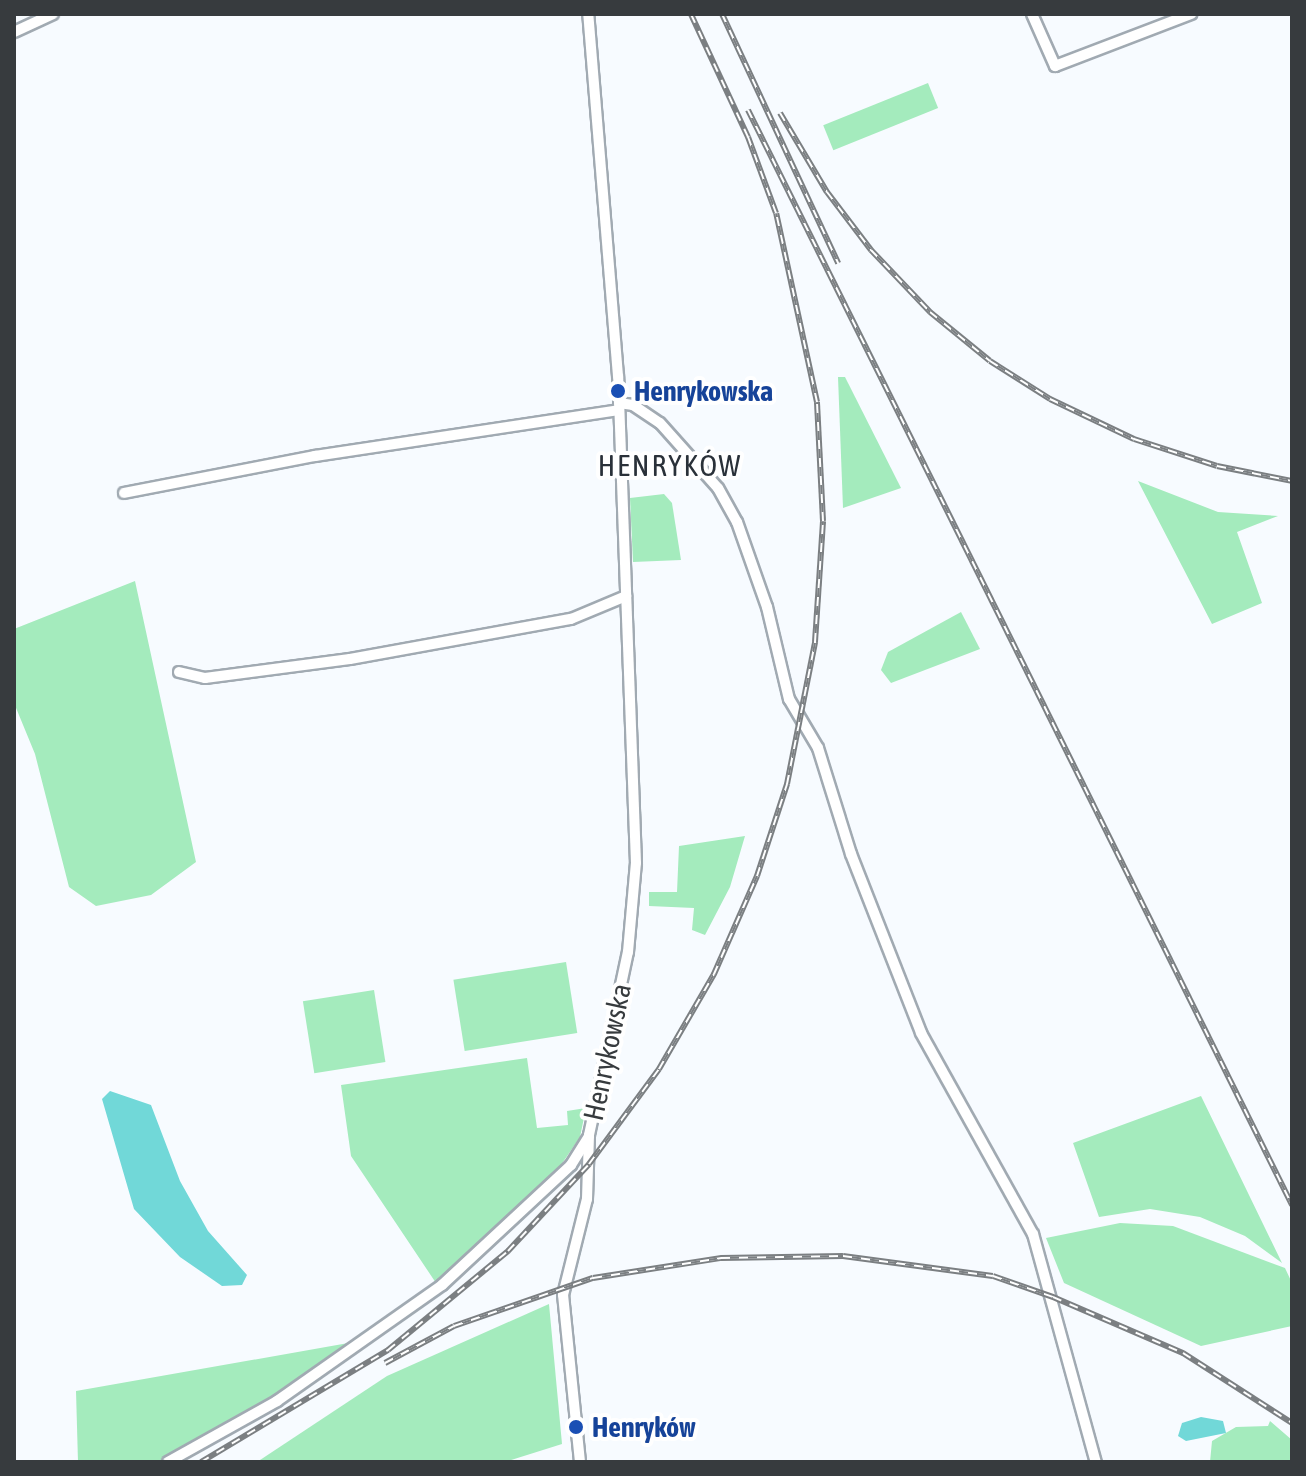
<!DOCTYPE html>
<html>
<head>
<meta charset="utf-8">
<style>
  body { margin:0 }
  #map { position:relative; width:1306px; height:1476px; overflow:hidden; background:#f7fbff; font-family:"Asap Condensed",sans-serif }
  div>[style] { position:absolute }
  .green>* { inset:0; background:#a4ebbd; transform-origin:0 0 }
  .water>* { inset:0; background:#71d8d8 }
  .roads { filter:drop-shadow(2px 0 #a1aab2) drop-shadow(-2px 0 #a1aab2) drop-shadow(0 2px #a1aab2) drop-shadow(0 -2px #a1aab2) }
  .street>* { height:10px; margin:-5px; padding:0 5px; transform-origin:5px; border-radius:5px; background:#fff }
  .rail>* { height:6px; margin-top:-3px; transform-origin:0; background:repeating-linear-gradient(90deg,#fff 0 9px,#7b7f82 0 18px); box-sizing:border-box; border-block:2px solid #7b7f82 }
  .dots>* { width:22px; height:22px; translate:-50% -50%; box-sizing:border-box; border:4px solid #fff; border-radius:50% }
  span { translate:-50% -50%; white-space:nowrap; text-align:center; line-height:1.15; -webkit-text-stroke:8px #fff; paint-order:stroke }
  .transit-label { font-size:28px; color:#164399; font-weight:700 }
  .left { translate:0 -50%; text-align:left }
  .street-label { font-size:28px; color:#373b3e }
  .neighbourhood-label { font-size:30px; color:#2a3139; letter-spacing:2px }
  .frame { position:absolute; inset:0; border:16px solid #373b3e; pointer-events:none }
</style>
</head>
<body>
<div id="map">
  <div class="green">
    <div style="left:928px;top:83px;width:27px;height:113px;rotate:68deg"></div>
    <div style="clip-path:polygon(838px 377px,845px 377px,901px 488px,843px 508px)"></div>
    <div style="clip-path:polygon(1138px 481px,1218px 512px,1278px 516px,1237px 532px,1262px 603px,1212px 624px)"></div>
    <div style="clip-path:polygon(664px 494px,672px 503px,681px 560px,633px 562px,630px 498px)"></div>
    <div style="clip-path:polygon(135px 581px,196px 862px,151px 895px,96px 906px,69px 887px,35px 754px,14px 703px,14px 629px)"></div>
    <div style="clip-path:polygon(961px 612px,980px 649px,891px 683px,881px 670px,888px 652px)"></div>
    <div style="clip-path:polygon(745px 836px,730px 887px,705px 935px,692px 930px,694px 908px,649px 906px,649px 892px,677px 892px,679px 846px)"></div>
    <div style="left:566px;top:962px;width:72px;height:114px;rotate:81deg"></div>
    <div style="left:374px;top:990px;width:73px;height:72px;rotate:81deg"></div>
    <div style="clip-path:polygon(527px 1058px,537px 1128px,568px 1125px,567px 1111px,586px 1108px,580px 1137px,561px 1165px,436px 1283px,351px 1156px,341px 1085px)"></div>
    <div style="clip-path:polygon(1201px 1096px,1282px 1263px,1245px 1236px,1200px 1217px,1150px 1209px,1099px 1217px,1073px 1143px)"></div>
    <div style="clip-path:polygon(1120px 1223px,1173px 1226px,1285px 1268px,1292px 1283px,1292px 1326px,1201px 1346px,1064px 1283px,1046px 1238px)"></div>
    <div style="clip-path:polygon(549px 1304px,562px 1444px,505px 1462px,257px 1462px,387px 1376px)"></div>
    <div style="clip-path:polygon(354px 1342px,228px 1427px,171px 1457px,158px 1462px,78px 1462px,76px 1391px)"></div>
    <div style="clip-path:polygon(1270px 1421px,1292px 1440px,1292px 1462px,1210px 1462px,1212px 1441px,1236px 1427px,1268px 1426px)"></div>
  </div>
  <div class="water">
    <div style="clip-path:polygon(110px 1091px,151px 1105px,180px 1181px,208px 1231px,247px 1275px,242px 1285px,222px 1286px,180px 1257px,134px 1209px,102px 1099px)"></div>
    <div style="clip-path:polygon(1201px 1417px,1223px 1421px,1226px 1433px,1186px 1441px,1178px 1436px,1182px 1423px)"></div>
  </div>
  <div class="roads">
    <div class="street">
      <div style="left:1032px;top:14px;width:57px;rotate:66.1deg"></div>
      <div style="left:1055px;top:66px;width:146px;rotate:-20.9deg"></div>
      <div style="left:14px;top:32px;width:43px;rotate:-24.8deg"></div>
      <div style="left:619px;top:403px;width:14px;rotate:8deg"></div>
      <div style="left:633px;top:405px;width:32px;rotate:34deg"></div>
      <div style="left:660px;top:423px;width:87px;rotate:48.3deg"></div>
      <div style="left:718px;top:488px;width:39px;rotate:61deg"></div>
      <div style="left:737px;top:522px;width:90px;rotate:70.6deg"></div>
      <div style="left:767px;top:607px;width:95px;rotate:76.6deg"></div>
      <div style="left:789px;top:699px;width:57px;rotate:59.4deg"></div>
      <div style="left:818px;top:748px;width:111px;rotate:72.7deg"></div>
      <div style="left:851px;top:854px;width:192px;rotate:68.6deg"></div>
      <div style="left:921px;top:1033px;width:230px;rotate:60.9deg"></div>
      <div style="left:1033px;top:1234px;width:237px;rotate:74.6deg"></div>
      <div style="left:124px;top:493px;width:195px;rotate:-11deg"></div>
      <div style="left:315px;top:456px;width:307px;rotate:-8.6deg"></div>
      <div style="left:179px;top:672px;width:27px;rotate:13deg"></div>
      <div style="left:205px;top:678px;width:146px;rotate:-7.5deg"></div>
      <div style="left:350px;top:659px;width:225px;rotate:-10.3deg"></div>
      <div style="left:571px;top:619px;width:60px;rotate:-22.7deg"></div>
      <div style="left:168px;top:1462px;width:125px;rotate:-29.2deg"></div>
      <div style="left:277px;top:1401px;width:202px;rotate:-35.1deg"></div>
      <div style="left:442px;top:1285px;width:176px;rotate:-42.9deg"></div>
      <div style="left:571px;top:1165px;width:34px;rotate:-58deg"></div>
      <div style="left:580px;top:1462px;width:168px;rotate:-95.8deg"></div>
      <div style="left:563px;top:1295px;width:99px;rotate:-76deg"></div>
      <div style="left:587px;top:1199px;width:64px;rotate:-88.2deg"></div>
      <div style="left:589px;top:1135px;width:187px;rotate:-78deg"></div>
      <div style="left:628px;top:952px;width:89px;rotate:-84.9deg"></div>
      <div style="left:636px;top:863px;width:487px;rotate:-92.1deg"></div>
      <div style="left:618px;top:376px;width:363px;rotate:-94.7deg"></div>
    </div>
  </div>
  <div class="rail">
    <div style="left:722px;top:14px;width:275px;rotate:65deg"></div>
    <div style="left:748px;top:110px;width:1223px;rotate:63.58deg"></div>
    <div style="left:780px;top:113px;width:92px;rotate:59.3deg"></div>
    <div style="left:827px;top:192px;width:73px;rotate:52.8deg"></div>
    <div style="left:871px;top:250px;width:86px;rotate:46.4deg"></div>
    <div style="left:930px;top:312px;width:77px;rotate:39.2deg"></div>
    <div style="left:990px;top:361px;width:71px;rotate:32.3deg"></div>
    <div style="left:1050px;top:399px;width:93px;rotate:25.5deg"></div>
    <div style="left:1134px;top:439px;width:87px;rotate:18deg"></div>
    <div style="left:1217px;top:466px;width:76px;rotate:11.3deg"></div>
    <div style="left:385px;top:1363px;width:78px;rotate:-28.2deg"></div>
    <div style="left:454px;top:1326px;width:147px;rotate:-19.1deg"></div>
    <div style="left:593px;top:1278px;width:130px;rotate:-8.9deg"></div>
    <div style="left:721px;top:1258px;width:122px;rotate:-0.9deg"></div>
    <div style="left:843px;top:1256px;width:151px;rotate:7.6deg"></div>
    <div style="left:993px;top:1276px;width:64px;rotate:19.3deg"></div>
    <div style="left:1053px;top:1297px;width:142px;rotate:23.3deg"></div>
    <div style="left:1183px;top:1353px;width:130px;rotate:32.7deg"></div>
    <div style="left:201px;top:1462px;width:218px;rotate:-30.9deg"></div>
    <div style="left:388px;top:1350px;width:156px;rotate:-39.5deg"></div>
    <div style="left:508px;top:1251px;width:119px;rotate:-47deg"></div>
    <div style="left:589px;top:1164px;width:118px;rotate:-53.6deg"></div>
    <div style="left:659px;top:1069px;width:110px;rotate:-59.9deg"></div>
    <div style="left:714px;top:974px;width:107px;rotate:-66.3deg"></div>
    <div style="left:757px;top:876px;width:97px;rotate:-71.9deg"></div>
    <div style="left:787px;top:784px;width:145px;rotate:-78.8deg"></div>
    <div style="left:815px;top:642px;width:121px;rotate:-86.2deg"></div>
    <div style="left:823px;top:521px;width:119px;rotate:-92.9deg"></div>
    <div style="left:817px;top:402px;width:193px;rotate:-102.2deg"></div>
    <div style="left:776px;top:213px;width:81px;rotate:-110.2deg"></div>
    <div style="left:748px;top:137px;width:136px;rotate:-114.9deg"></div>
  </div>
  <div class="dots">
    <div style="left:618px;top:391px;background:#1a4fb4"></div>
    <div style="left:576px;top:1427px;background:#1a4fb4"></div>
  </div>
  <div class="transit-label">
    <span class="left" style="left:634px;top:391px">Henrykowska</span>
    <span class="left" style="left:592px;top:1427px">Henryków</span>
  </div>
  <div class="street-label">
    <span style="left:607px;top:1052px;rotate:-78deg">Henrykowska</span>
  </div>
  <div class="neighbourhood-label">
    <span style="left:670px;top:465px">HENRYKÓW</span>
  </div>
  <div class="frame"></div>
</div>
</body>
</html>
